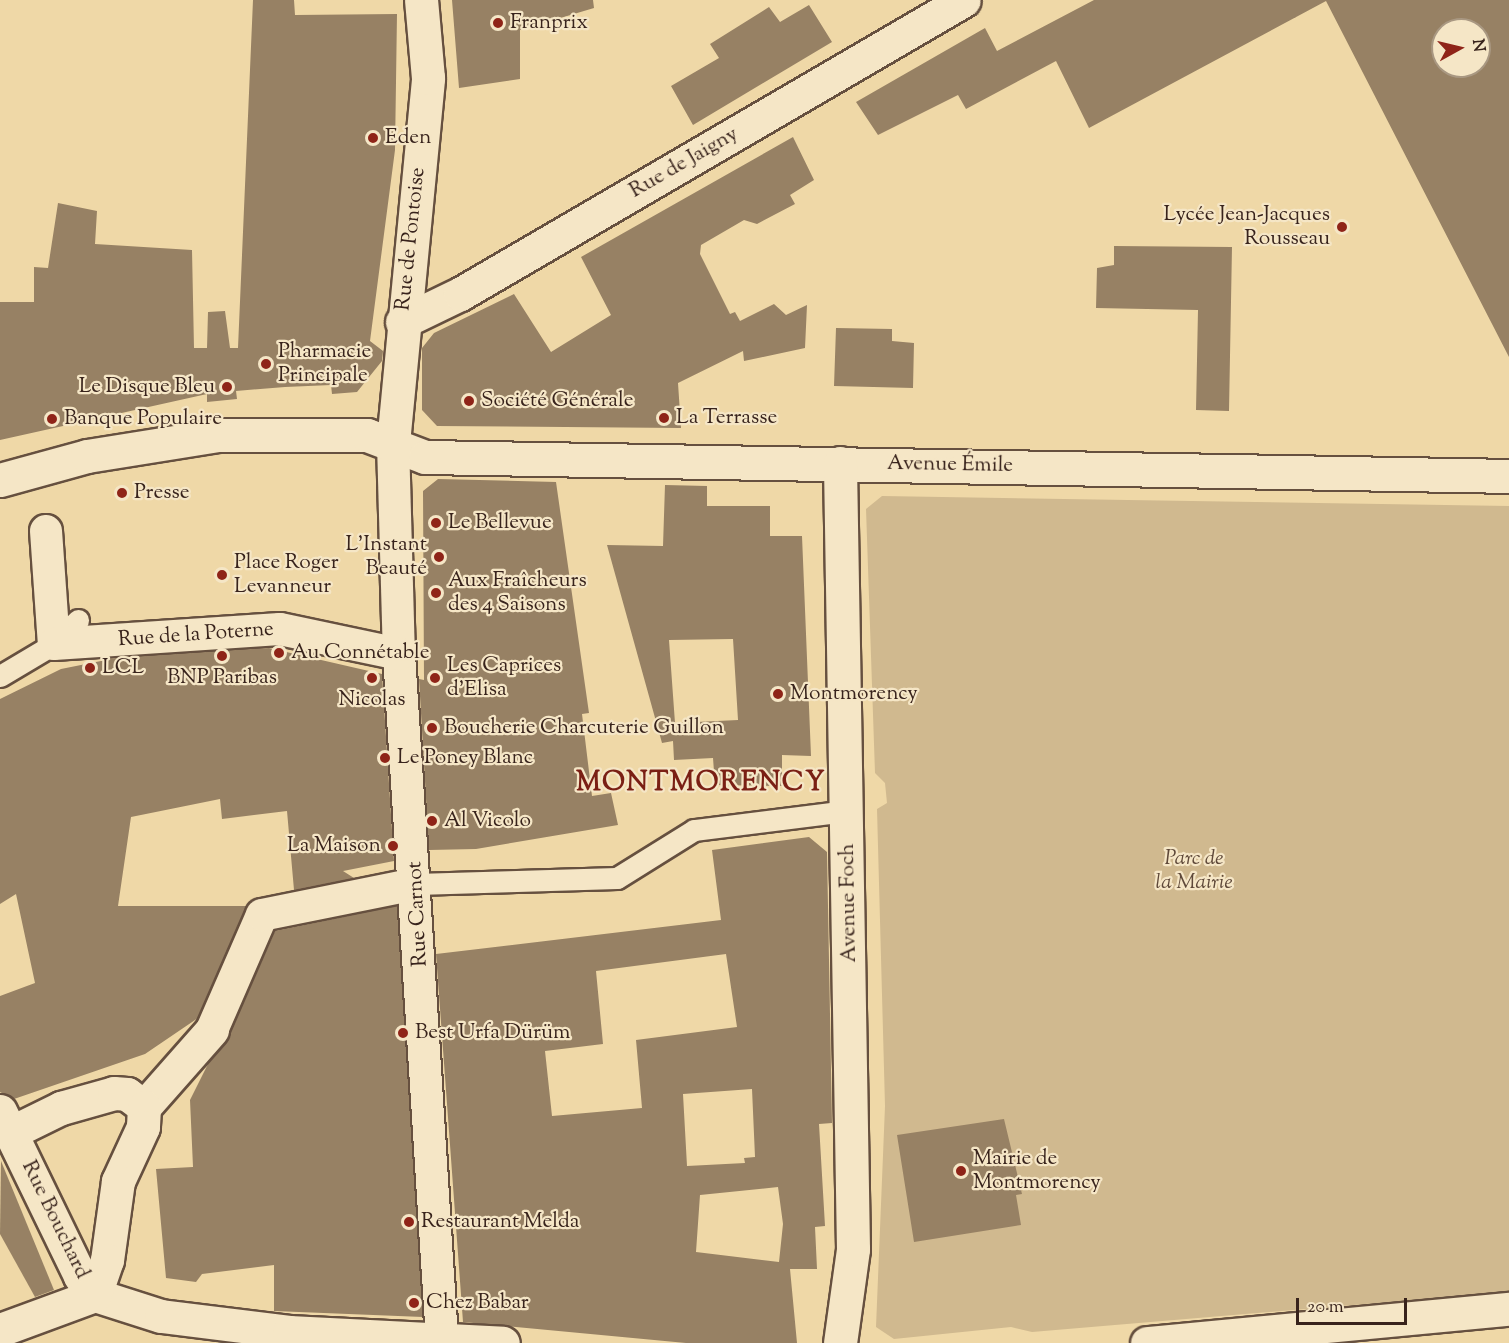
<!DOCTYPE html>
<html>
<head>
<meta charset="utf-8">
<style>
  body { margin:0 }
  #map { position:relative; width:1509px; height:1343px; overflow:hidden; background:#efd8a7; font-family:"Sorts Mill Goudy",serif }
  div>[style] { position:absolute }
  .green>* { inset:0; background:#d0b98f }
  .building>* { inset:0; background:#978164 }
  .roads { filter:drop-shadow(2px 0 #66503f) drop-shadow(-2px 0 #66503f) drop-shadow(0 2px #66503f) drop-shadow(0 -2px #66503f) }
  .service>* { height:21px; margin:-10.5px; padding:0 10.5px; transform-origin:10.5px; border-radius:10.5px; background:#f5e6c6 }
  .pedestrian>* { height:32px; margin:-16px; padding:0 16px; transform-origin:16px; border-radius:16px; background:#f5e6c6 }
  .minor>* { height:33px; margin:-16.5px; padding:0 16.5px; transform-origin:16.5px; border-radius:16.5px; background:#f5e6c6 }
  .dots>* { width:16px; height:16px; translate:-50% -50%; box-sizing:border-box; border:3px solid #f5e6c6; border-radius:50% }
  span { translate:-50% -50%; white-space:nowrap; text-align:center; line-height:1.15; -webkit-text-stroke:4.5px #f5e6c6; paint-order:stroke }
  .poi-label { font-size:21px; color:#38231c }
  .left { translate:0 -50%; text-align:left }
  .right { translate:-100% -50%; text-align:right }
  .street-label { font-size:21px; color:#38231c }
  .park-label { font-size:21px; color:#5e4839; font-style:italic }
  .district-label { font-size:27px; color:#7a1f14; font-weight:700; letter-spacing:1.5px }
  .north { position:absolute; left:1431px; top:18px; width:60px; height:60px; box-sizing:border-box; background:#f5e6c6; border:2px solid #a99882; border-radius:50%; rotate:82deg; font-size:16px; font-weight:700; line-height:24px; text-align:center; color:#38231c }
  .north::after { content:''; display:block; margin:auto; width:21px; height:27px; background:#8f2418; clip-path:polygon(50% 0,100% 100%,50% 72%,0 100%) }
  .scale { position:absolute; left:1296px; top:1298px; width:111px; height:27px; box-sizing:border-box; border:3px solid #38231c; border-top:0; padding-left:8px; font-size:18px; line-height:21px; white-space:nowrap; color:#38231c; -webkit-text-stroke:4px #f5e6c6; paint-order:stroke }
</style>
</head>
<body>
<div id="map">
  <div class="green">
    <div style="clip-path:polygon(882px 496px,1509px 506px,1509px 1292px,1032px 1332px,1011px 1327px,894px 1339px,876px 1327px,885px 1106px,877px 809px,887px 803px,885px 783px,875px 773px,866px 509px)"></div>
  </div>
  <div class="building">
    <div style="clip-path:polygon(253px 0,294px 0,295px 15px,397px 14px,395px 150px,370px 341px,383px 351px,382px 361px,357px 392px,332px 394px,331px 385px,285px 387px,236px 391px,237px 399px,207px 402px,207px 394px,0 440px,0 302px,34px 302px,34px 267px,48px 268px,58px 203px,97px 211px,95px 244px,192px 250px,194px 348px,207px 348px,208px 312px,225px 311px,230px 348px,238px 348px)"></div>
    <div style="clip-path:polygon(452px 0,593px 0,594px 8px,520px 30px,520px 79px,459px 88px)"></div>
    <div style="clip-path:polygon(evenodd,1094px 0,1509px 0,1509px 357px,1326px 1px,1089px 128px,1056px 61px,966px 109px,958px 95px,878px 135px,856px 102px,985px 28px,997px 51px,1094px 0,1443px 30px,1479px 30px,1479px 66px,1443px 66px,1443px 30px)"></div>
    <div style="clip-path:polygon(809px 5px,832px 42px,693px 125px,671px 86px,719px 58px,710px 44px,769px 7px,780px 22px)"></div>
    <div style="clip-path:polygon(793px 137px,814px 180px,790px 195px,795px 204px,757px 224px,744px 220px,701px 245px,700px 254px,730px 314px,735px 312px,740px 321px,774px 304px,786px 315px,807px 305px,805px 348px,744px 361px,743px 351px,678px 383px,681px 428px,437px 426px,422px 410px,422px 348px,434px 333px,514px 294px,551px 352px,611px 315px,581px 257px)"></div>
    <div style="clip-path:polygon(1114px 246px,1232px 247px,1229px 411px,1196px 410px,1198px 310px,1096px 308px,1097px 268px,1114px 265px)"></div>
    <div style="clip-path:polygon(836px 328px,892px 329px,892px 341px,914px 343px,913px 388px,834px 386px)"></div>
    <div style="clip-path:polygon(438px 479px,556px 482px,589px 713px,582px 714px,592px 796px,611px 793px,618px 825px,476px 849px,429px 850px,419px 679px,424px 680px,423px 491px)"></div>
    <div style="clip-path:polygon(evenodd,665px 485px,707px 486px,707px 506px,770px 506px,770px 536px,802px 536px,811px 756px,782px 755px,782px 786px,715px 785px,713px 758px,674px 760px,673px 741px,662px 743px,607px 545px,663px 546px,665px 485px,733px 639px,738px 720px,675px 723px,669px 640px,733px 639px)"></div>
    <div style="clip-path:polygon(269px 648px,382px 674px,394px 861px,343px 871px,354px 878px,294px 890px,287px 811px,222px 819px,220px 799px,131px 817px,118px 906px,247px 906px,198px 1018px,145px 1054px,14px 1099px,0 1092px,0 996px,35px 983px,16px 894px,0 904px,0 699px,61px 669px,116px 658px)"></div>
    <div style="clip-path:polygon(evenodd,809px 837px,827px 852px,832px 1123px,819px 1124px,825px 1226px,815px 1227px,817px 1269px,790px 1269px,797px 1343px,686px 1343px,463px 1322px,436px 954px,721px 920px,712px 850px,809px 837px,726px 954px,737px 1027px,636px 1040px,642px 1108px,552px 1116px,545px 1051px,603px 1044px,596px 971px,726px 954px,809px 837px,752px 1089px,755px 1157px,744px 1158px,745px 1163px,687px 1166px,683px 1094px,752px 1089px,809px 837px,778px 1187px,783px 1224px,779px 1262px,696px 1252px,700px 1195px,778px 1187px)"></div>
    <div style="clip-path:polygon(397px 906px,423px 1317px,274px 1311px,274px 1265px,202px 1274px,196px 1282px,166px 1278px,156px 1169px,193px 1167px,190px 1100px,209px 1062px,226px 1042px,275px 931px)"></div>
    <div style="clip-path:polygon(1004px 1119px,1022px 1194px,1016px 1195px,1021px 1225px,914px 1242px,897px 1135px)"></div>
    <div style="clip-path:polygon(1px 1161px,54px 1290px,35px 1297px,0 1234px)"></div>
  </div>
  <div class="roads">
    <div class="service">
      <div style="left:0;top:676px;width:63px;rotate:-30.7deg"></div>
      <div style="left:54px;top:644px;width:34px;rotate:-45deg"></div>
      <div style="left:416px;top:884px;width:201px;rotate:-1.7deg"></div>
      <div style="left:617px;top:878px;width:91px;rotate:-31.9deg"></div>
      <div style="left:694px;top:830px;width:154px;rotate:-7.1deg"></div>
    </div>
    <div class="pedestrian">
      <div style="left:393px;top:443px;width:211px;rotate:88.4deg"></div>
      <div style="left:399px;top:654px;width:687px;rotate:86.41deg"></div>
      <div style="left:46px;top:531px;width:113px;rotate:86deg"></div>
      <div style="left:54px;top:644px;width:226px;rotate:-3.8deg"></div>
      <div style="left:280px;top:629px;width:122px;rotate:11.9deg"></div>
      <div style="left:212px;top:1030px;width:125px;rotate:-66.5deg"></div>
      <div style="left:262px;top:915px;width:157px;rotate:-11.4deg"></div>
    </div>
    <div class="minor">
      <div style="left:402px;top:322px;width:64px;rotate:-25.8deg"></div>
      <div style="left:460px;top:294px;width:583px;rotate:-30.26deg"></div>
      <div style="left:393px;top:443px;width:367px;rotate:-84.5deg"></div>
      <div style="left:428px;top:78px;width:78px;rotate:-95.1deg"></div>
      <div style="left:0;top:480px;width:90px;rotate:-15.4deg"></div>
      <div style="left:87px;top:456px;width:133px;rotate:-9.1deg"></div>
      <div style="left:218px;top:435px;width:149px"></div>
      <div style="left:367px;top:435px;width:62px;rotate:20.8deg"></div>
      <div style="left:425px;top:457px;width:1084px;rotate:1deg"></div>
      <div style="left:144px;top:1107px;width:103px;rotate:-48.6deg"></div>
      <div style="left:0;top:1111px;width:183px;rotate:64.1deg"></div>
      <div style="left:80px;top:1276px;width:24px;rotate:52deg"></div>
      <div style="left:95px;top:1295px;width:69px;rotate:17.7deg"></div>
      <div style="left:161px;top:1316px;width:129px;rotate:7.1deg"></div>
      <div style="left:289px;top:1332px;width:214px;rotate:2.9deg"></div>
      <div style="left:12px;top:1132px;width:55px;rotate:-26.1deg"></div>
      <div style="left:61px;top:1108px;width:55px;rotate:-15.8deg"></div>
      <div style="left:114px;top:1093px;width:13px;rotate:4deg"></div>
      <div style="left:127px;top:1094px;width:21px;rotate:37deg"></div>
      <div style="left:144px;top:1107px;width:20px;rotate:93deg"></div>
      <div style="left:143px;top:1127px;width:60px;rotate:114.8deg"></div>
      <div style="left:118px;top:1181px;width:80px;rotate:97.9deg"></div>
      <div style="left:107px;top:1260px;width:37px;rotate:109deg"></div>
      <div style="left:0;top:1330px;width:101px;rotate:-20.2deg"></div>
      <div style="left:840px;top:1343px;width:95px;rotate:-82.1deg"></div>
      <div style="left:853px;top:1249px;width:786px;rotate:-90.95deg"></div>
      <div style="left:1147px;top:1343px;width:364px;rotate:-5.4deg"></div>
    </div>
  </div>
  <div class="dots">
    <div style="left:498px;top:23px;background:#8f2418"></div>
    <div style="left:373px;top:138px;background:#8f2418"></div>
    <div style="left:1342px;top:227px;background:#8f2418"></div>
    <div style="left:266px;top:364px;background:#8f2418"></div>
    <div style="left:227px;top:387px;background:#8f2418"></div>
    <div style="left:469px;top:401px;background:#8f2418"></div>
    <div style="left:664px;top:418px;background:#8f2418"></div>
    <div style="left:52px;top:419px;background:#8f2418"></div>
    <div style="left:122px;top:493px;background:#8f2418"></div>
    <div style="left:436px;top:523px;background:#8f2418"></div>
    <div style="left:439px;top:557px;background:#8f2418"></div>
    <div style="left:222px;top:575px;background:#8f2418"></div>
    <div style="left:436px;top:593px;background:#8f2418"></div>
    <div style="left:279px;top:653px;background:#8f2418"></div>
    <div style="left:222px;top:656px;background:#8f2418"></div>
    <div style="left:90px;top:668px;background:#8f2418"></div>
    <div style="left:372px;top:678px;background:#8f2418"></div>
    <div style="left:435px;top:678px;background:#8f2418"></div>
    <div style="left:778px;top:694px;background:#8f2418"></div>
    <div style="left:432px;top:728px;background:#8f2418"></div>
    <div style="left:385px;top:758px;background:#8f2418"></div>
    <div style="left:432px;top:821px;background:#8f2418"></div>
    <div style="left:393px;top:846px;background:#8f2418"></div>
    <div style="left:403px;top:1033px;background:#8f2418"></div>
    <div style="left:961px;top:1171px;background:#8f2418"></div>
    <div style="left:409px;top:1222px;background:#8f2418"></div>
    <div style="left:414px;top:1303px;background:#8f2418"></div>
  </div>
  <div class="poi-label">
    <span class="left" style="left:510px;top:23px">Franprix</span>
    <span class="left" style="left:385px;top:138px">Eden</span>
    <span class="right" style="left:1330px;top:227px">Lycée Jean-Jacques<br>Rousseau</span>
    <span class="left" style="left:278px;top:364px">Pharmacie<br>Principale</span>
    <span class="right" style="left:215px;top:387px">Le Disque Bleu</span>
    <span class="left" style="left:481px;top:401px">Société Générale</span>
    <span class="left" style="left:676px;top:418px">La Terrasse</span>
    <span class="left" style="left:64px;top:419px">Banque Populaire</span>
    <span class="left" style="left:134px;top:493px">Presse</span>
    <span class="left" style="left:448px;top:523px">Le Bellevue</span>
    <span class="right" style="left:427px;top:557px">L'Instant<br>Beauté</span>
    <span class="left" style="left:234px;top:575px">Place Roger<br>Levanneur</span>
    <span class="left" style="left:448px;top:593px">Aux Fraîcheurs<br>des 4 Saisons</span>
    <span class="left" style="left:291px;top:653px">Au Connétable</span>
    <span class="left" style="left:447px;top:678px">Les Caprices<br>d'Elisa</span>
    <span class="left" style="left:102px;top:668px">LCL</span>
    <span style="left:222px;top:678px">BNP Paribas</span>
    <span class="left" style="left:790px;top:694px">Montmorency</span>
    <span style="left:372px;top:700px">Nicolas</span>
    <span class="left" style="left:444px;top:728px">Boucherie Charcuterie Guillon</span>
    <span class="left" style="left:397px;top:758px">Le Poney Blanc</span>
    <span class="left" style="left:444px;top:821px">Al Vicolo</span>
    <span class="right" style="left:381px;top:846px">La Maison</span>
    <span class="left" style="left:415px;top:1033px">Best Urfa Dürüm</span>
    <span class="left" style="left:973px;top:1171px">Mairie de<br>Montmorency</span>
    <span class="left" style="left:421px;top:1222px">Restaurant Melda</span>
    <span class="left" style="left:426px;top:1303px">Chez Babar</span>
  </div>
  <div class="street-label">
    <span style="left:684px;top:163px;rotate:-30deg">Rue de Jaigny</span>
    <span style="left:411px;top:239px;rotate:-84deg">Rue de Pontoise</span>
    <span style="left:950px;top:465px;rotate:1deg">Avenue Émile</span>
    <span style="left:196px;top:635px;rotate:-4deg">Rue de la Poterne</span>
    <span style="left:849px;top:903px;rotate:-91deg">Avenue Foch</span>
    <span style="left:418px;top:914px;rotate:-93deg">Rue Carnot</span>
    <span style="left:55px;top:1220px;rotate:64deg">Rue Bouchard</span>
  </div>
  <div class="park-label">
    <span style="left:1194px;top:871px">Parc de<br>la Mairie</span>
  </div>
  <div class="district-label">
    <span style="left:701px;top:784px">MONTMORENCY</span>
  </div>
  <div class="north">N</div>
  <div class="scale">20 m</div>
</div>
</body>
</html>
